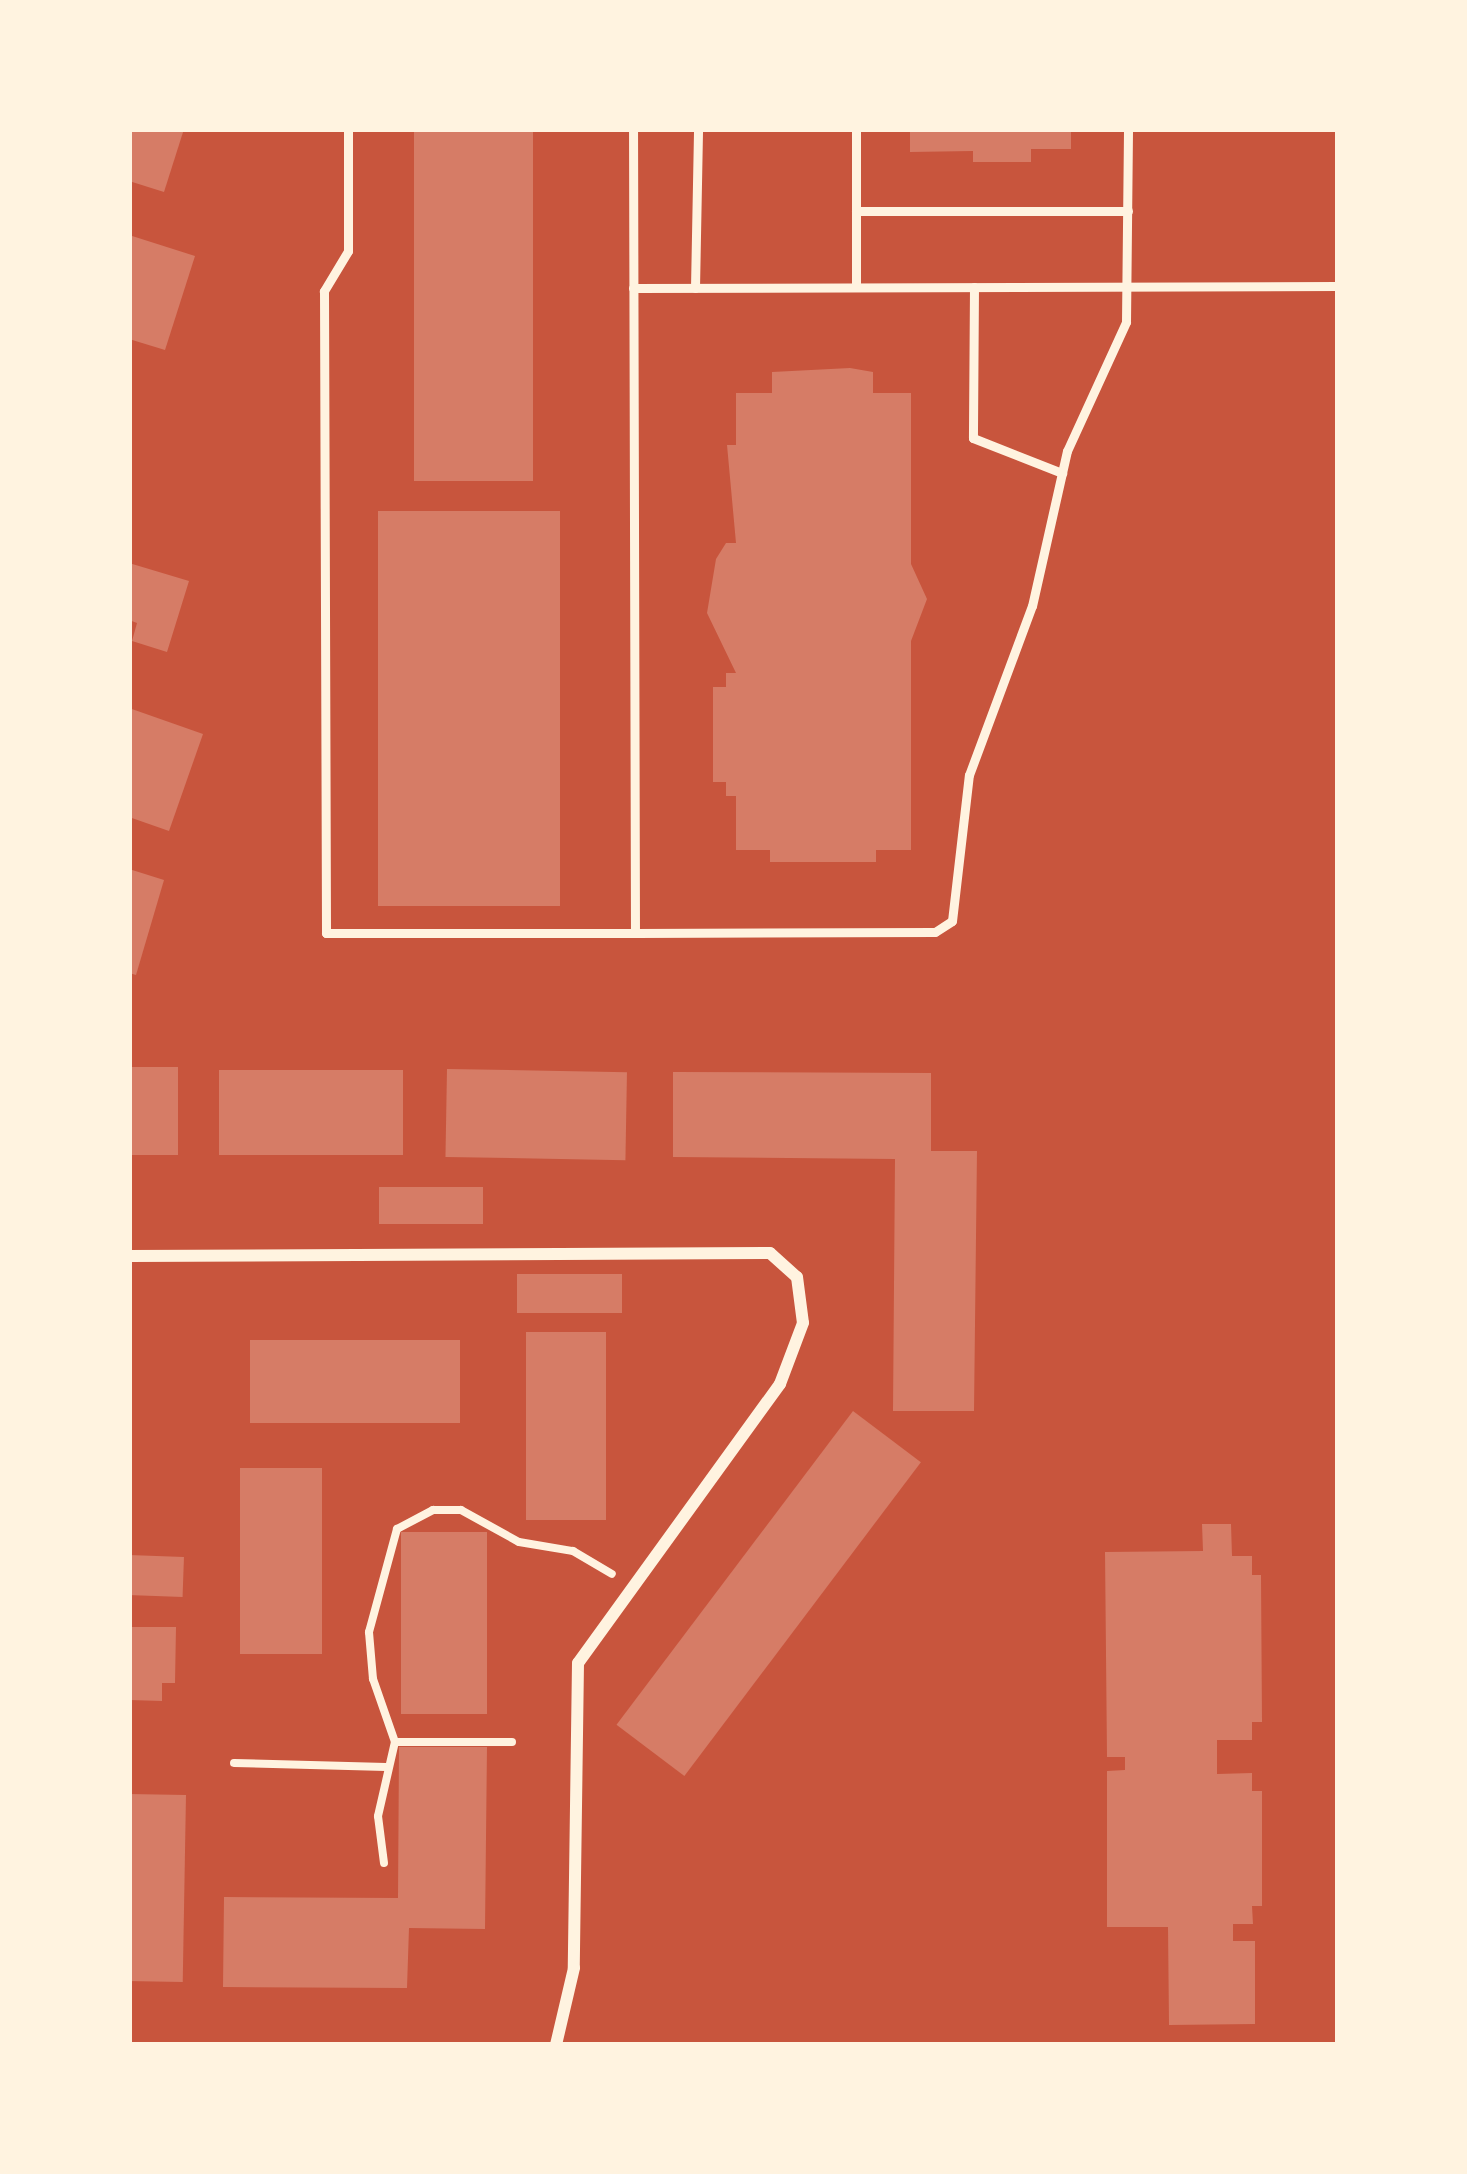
<!DOCTYPE html>
<html>
<head>
<meta charset="utf-8">
<style>
  body { margin:0 }
  #map { position:relative; width:1467px; height:2174px; overflow:hidden; background:#c8553d; font-family:"Crimson Pro",serif }
  div>[style] { position:absolute }
  .building>* { inset:0; background:#d67c66; transform-origin:0 0 }
  .path>* { height:8px; margin:-4px; padding:0 4px; transform-origin:4px; border-radius:4px; background:#fff3e0 }
  .service>* { height:9px; margin:-4.5px; padding:0 4.5px; transform-origin:4.5px; border-radius:4.5px; background:#fff3e0 }
  .minor>* { height:12px; margin:-6px; padding:0 6px; transform-origin:6px; border-radius:6px; background:#fff3e0 }
  span { translate:-50% -50%; white-space:nowrap; text-align:center; line-height:1.15; -webkit-text-stroke:10px #fff3e0; paint-order:stroke }
  .frame { position:absolute; inset:0; border:132px solid #fff3e0; pointer-events:none }
</style>
</head>
<body>
<div id="map">
  <div class="building">
    <div style="clip-path:polygon(129px 129px,184px 129px,164px 192px,129px 181px)"></div>
    <div style="left:414px;top:129px;width:119px;height:352px"></div>
    <div style="clip-path:polygon(910px 129px,1071px 129px,1071px 149px,1031px 149px,1031px 162px,973px 162px,973px 151px,910px 152px)"></div>
    <div style="clip-path:polygon(129px 235px,195px 256px,165px 350px,129px 339px)"></div>
    <div style="clip-path:polygon(850px 368px,873px 372px,873px 393px,911px 393px,911px 564px,927px 599px,911px 641px,911px 850px,876px 850px,876px 862px,770px 862px,770px 850px,736px 850px,736px 796px,726px 796px,726px 782px,713px 782px,713px 687px,726px 687px,726px 673px,736px 673px,707px 613px,716px 559px,726px 543px,736px 543px,727px 445px,736px 445px,736px 393px,772px 393px,772px 372px)"></div>
    <div style="left:378px;top:511px;width:182px;height:395px"></div>
    <div style="clip-path:polygon(129px 563px,189px 581px,167px 652px,132px 641px,137px 623px,129px 620px)"></div>
    <div style="clip-path:polygon(129px 708px,203px 734px,169px 831px,129px 817px)"></div>
    <div style="clip-path:polygon(129px 869px,164px 880px,136px 975px,129px 973px)"></div>
    <div style="left:178px;top:1067px;width:88px;height:49px;rotate:90deg"></div>
    <div style="left:447px;top:1069px;width:180px;height:88px;rotate:1deg"></div>
    <div style="left:219px;top:1070px;width:184px;height:85px"></div>
    <div style="clip-path:polygon(673px 1072px,931px 1073px,931px 1151px,977px 1151px,974px 1411px,893px 1411px,895px 1159px,673px 1157px)"></div>
    <div style="left:379px;top:1187px;width:104px;height:37px"></div>
    <div style="left:517px;top:1274px;width:105px;height:39px"></div>
    <div style="left:526px;top:1332px;width:80px;height:188px"></div>
    <div style="left:250px;top:1340px;width:210px;height:83px"></div>
    <div style="left:853px;top:1411px;width:85px;height:393px;rotate:37deg"></div>
    <div style="left:240px;top:1468px;width:82px;height:186px"></div>
    <div style="clip-path:polygon(1202px 1524px,1231px 1524px,1232px 1556px,1252px 1556px,1252px 1575px,1261px 1575px,1262px 1722px,1252px 1722px,1252px 1740px,1217px 1740px,1217px 1774px,1252px 1773px,1252px 1791px,1262px 1791px,1262px 1906px,1252px 1906px,1253px 1924px,1233px 1924px,1233px 1941px,1255px 1941px,1255px 2024px,1169px 2025px,1168px 1927px,1107px 1927px,1107px 1771px,1125px 1770px,1125px 1757px,1107px 1757px,1105px 1552px,1203px 1551px)"></div>
    <div style="left:401px;top:1532px;width:86px;height:182px"></div>
    <div style="left:129px;top:1555px;width:55px;height:40px;rotate:2deg"></div>
    <div style="clip-path:polygon(129px 1627px,176px 1627px,175px 1683px,162px 1683px,162px 1701px,129px 1700px)"></div>
    <div style="clip-path:polygon(399px 1747px,487px 1747px,485px 1929px,409px 1928px,407px 1988px,223px 1987px,224px 1897px,398px 1898px)"></div>
    <div style="left:129px;top:1794px;width:57px;height:187px;rotate:1deg"></div>
  </div>
  <div class="path">
    <div style="left:395px;top:1742px;width:117px"></div>
    <div style="left:234px;top:1763px;width:152px;rotate:1.5deg"></div>
    <div style="left:384px;top:1863px;width:47px;rotate:-97.3deg"></div>
    <div style="left:378px;top:1816px;width:76px;rotate:-77.1deg"></div>
    <div style="left:395px;top:1742px;width:67px;rotate:-109.2deg"></div>
    <div style="left:373px;top:1679px;width:47px;rotate:-94.9deg"></div>
    <div style="left:369px;top:1632px;width:107px;rotate:-74.8deg"></div>
    <div style="left:397px;top:1529px;width:41px;rotate:-27.8deg"></div>
    <div style="left:433px;top:1510px;width:28px"></div>
    <div style="left:461px;top:1510px;width:66px;rotate:28.9deg"></div>
    <div style="left:519px;top:1542px;width:55px;rotate:9.5deg"></div>
    <div style="left:573px;top:1551px;width:45px;rotate:30.5deg"></div>
  </div>
  <div class="service">
    <div style="left:348px;top:129px;width:122px;rotate:90deg"></div>
    <div style="left:348px;top:251px;width:47px;rotate:121deg"></div>
    <div style="left:324px;top:291px;width:642px;rotate:89.82deg"></div>
    <div style="left:326px;top:933px;width:309px"></div>
    <div style="left:635px;top:933px;width:804px;rotate:-90.14deg"></div>
    <div style="left:856px;top:129px;width:158px;rotate:90deg"></div>
    <div style="left:856px;top:211px;width:272px"></div>
    <div style="left:974px;top:287px;width:151px;rotate:90.4deg"></div>
    <div style="left:973px;top:438px;width:96px;rotate:21.5deg"></div>
    <div style="left:633px;top:288px;width:705px;rotate:-0.16deg"></div>
    <div style="left:695px;top:288px;width:159px;rotate:-88.9deg"></div>
    <div style="left:635px;top:933px;width:300px;rotate:-0.2deg"></div>
    <div style="left:935px;top:932px;width:20px;rotate:-33deg"></div>
    <div style="left:952px;top:921px;width:147px;rotate:-83.4deg"></div>
    <div style="left:969px;top:775px;width:180px;rotate:-69.6deg"></div>
    <div style="left:1032px;top:606px;width:159px;rotate:-77.3deg"></div>
    <div style="left:1067px;top:451px;width:142px;rotate:-65.4deg"></div>
    <div style="left:1126px;top:322px;width:193px;rotate:-89.4deg"></div>
  </div>
  <div class="minor">
    <div style="left:129px;top:1256px;width:641px;rotate:-0.27deg"></div>
    <div style="left:770px;top:1253px;width:36px;rotate:42deg"></div>
    <div style="left:797px;top:1277px;width:46px;rotate:82.6deg"></div>
    <div style="left:803px;top:1323px;width:65px;rotate:110.7deg"></div>
    <div style="left:780px;top:1384px;width:344px;rotate:125.9deg"></div>
    <div style="left:578px;top:1663px;width:305px;rotate:90.8deg"></div>
    <div style="left:574px;top:1968px;width:79px;rotate:103.2deg"></div>
  </div>
  <div class="frame"></div>
</div>
</body>
</html>
